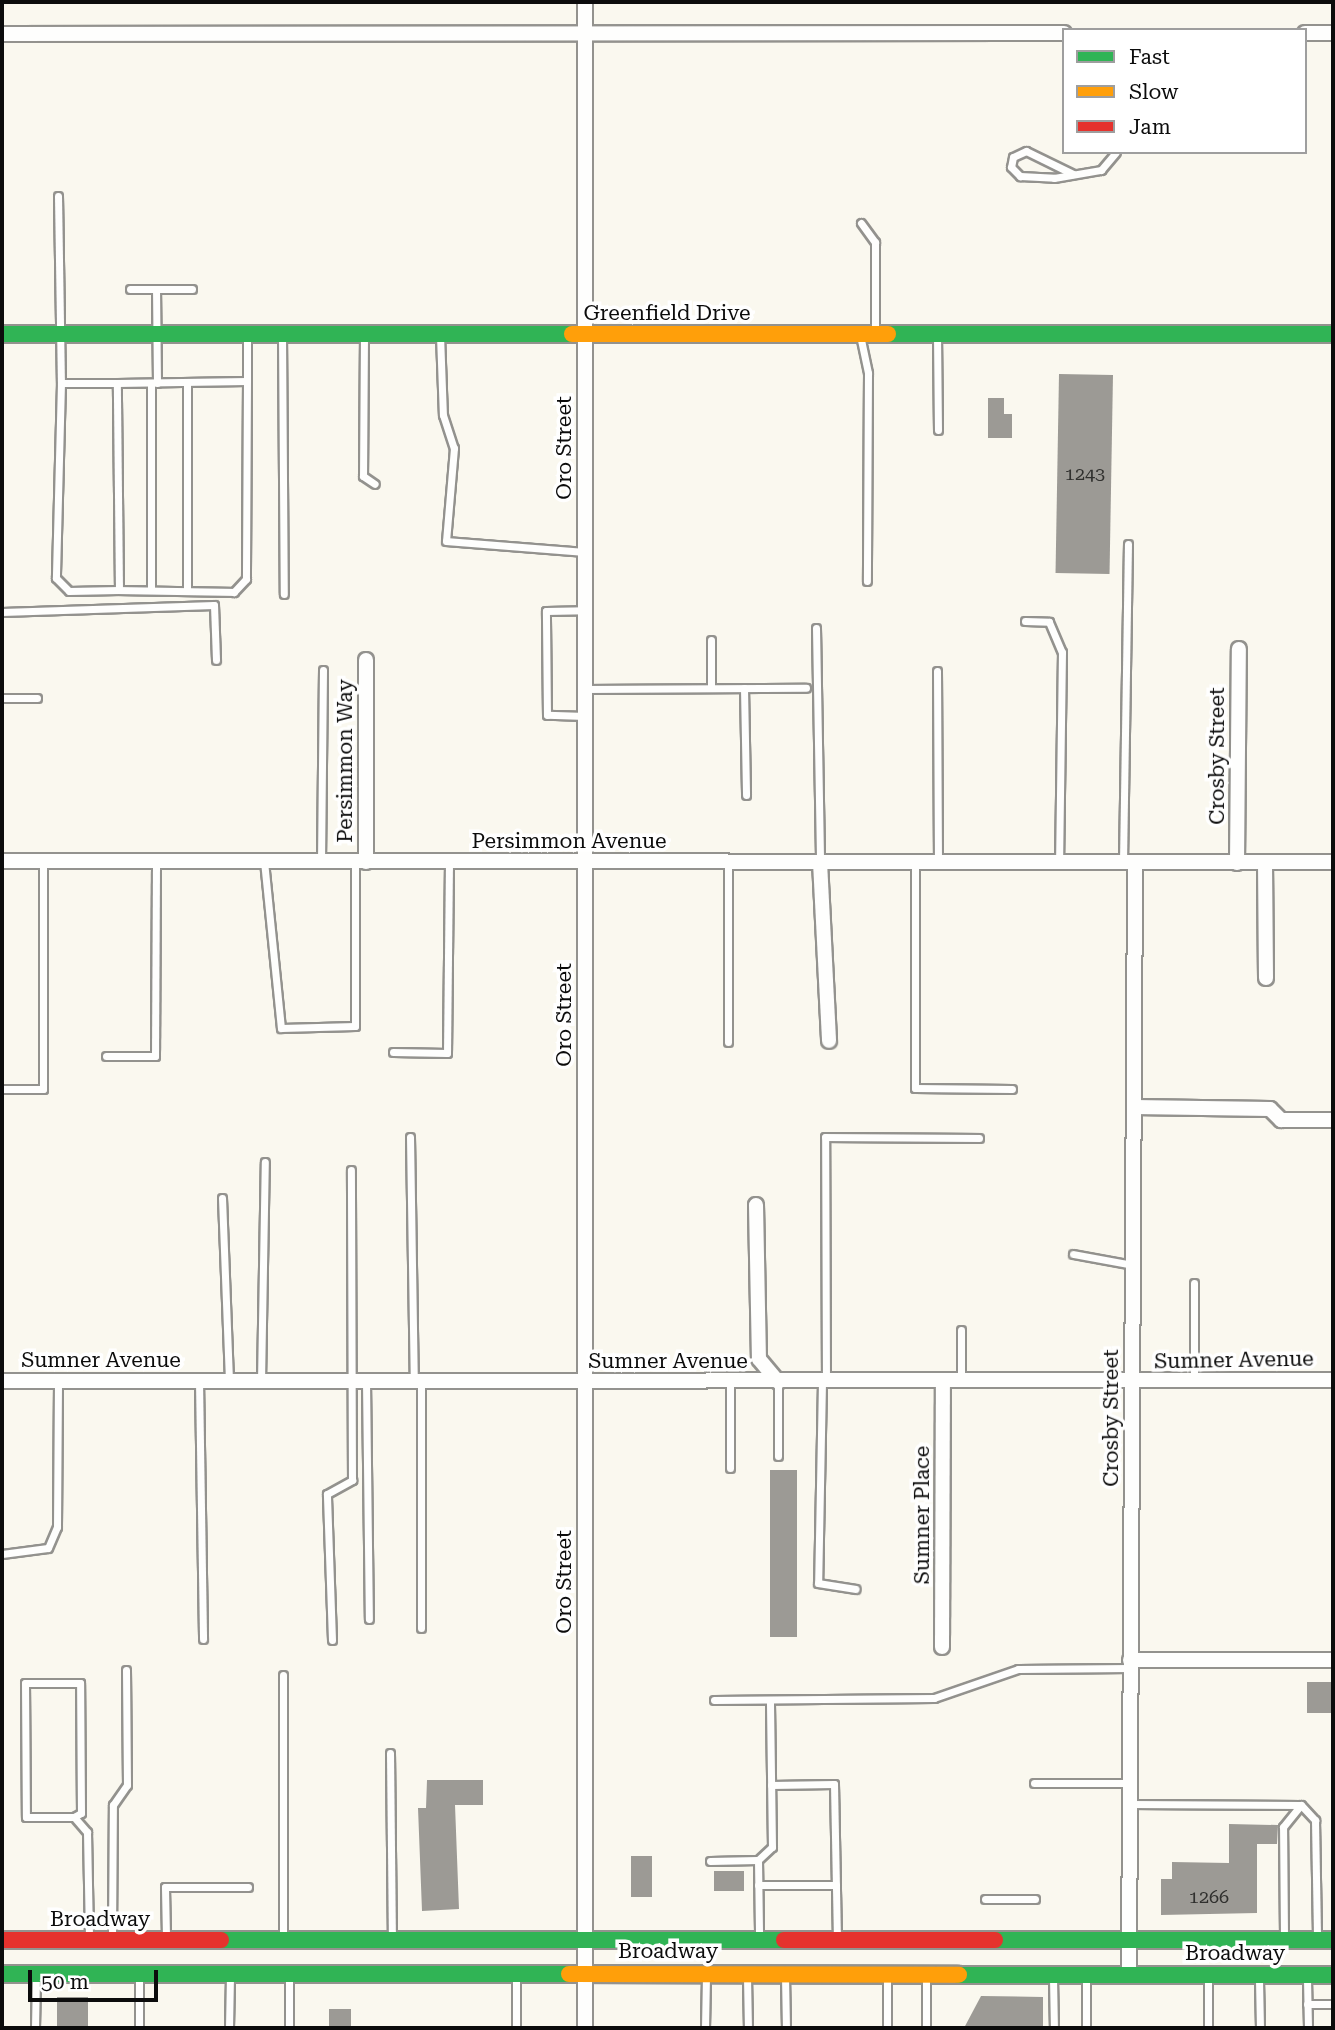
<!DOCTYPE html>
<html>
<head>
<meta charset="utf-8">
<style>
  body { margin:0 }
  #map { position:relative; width:1335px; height:2030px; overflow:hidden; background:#faf8ef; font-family:"Roboto Serif",serif }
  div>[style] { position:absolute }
  .building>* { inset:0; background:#9c9a95; transform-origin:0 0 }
  .roads { filter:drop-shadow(2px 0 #93928e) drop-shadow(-2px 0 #93928e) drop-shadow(0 2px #93928e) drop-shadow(0 -2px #93928e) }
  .lane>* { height:7px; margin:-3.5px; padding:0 3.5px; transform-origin:3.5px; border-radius:3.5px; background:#fefefd }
  .street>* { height:14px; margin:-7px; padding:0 7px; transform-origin:7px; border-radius:7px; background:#fefefd }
  .fast>* { height:16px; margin:-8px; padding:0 8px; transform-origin:8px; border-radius:8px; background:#30b455 }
  .slow>* { height:16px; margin:-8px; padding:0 8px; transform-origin:8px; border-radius:8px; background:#ff9f0a }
  .jam>* { height:16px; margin:-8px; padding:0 8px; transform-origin:8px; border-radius:8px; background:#e5322d }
  span { translate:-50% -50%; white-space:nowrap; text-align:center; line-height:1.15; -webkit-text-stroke:7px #fff; paint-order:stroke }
  .number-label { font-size:18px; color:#30302e }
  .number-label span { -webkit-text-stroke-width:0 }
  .street-label { font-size:21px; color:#0c0c0c }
  .frame { position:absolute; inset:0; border:4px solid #0c0c0c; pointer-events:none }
  .legend { position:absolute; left:1062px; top:28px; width:245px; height:126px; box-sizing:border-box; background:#fff; border:2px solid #9e9e9e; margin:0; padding:9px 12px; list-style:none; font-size:21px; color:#0c0c0c }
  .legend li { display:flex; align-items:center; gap:14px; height:35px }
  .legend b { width:35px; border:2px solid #9e9e9e }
  .scale { position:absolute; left:28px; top:1970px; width:130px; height:32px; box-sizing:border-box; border:4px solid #0c0c0c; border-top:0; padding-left:9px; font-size:21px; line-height:24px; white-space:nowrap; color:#0c0c0c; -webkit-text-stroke:5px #fff; paint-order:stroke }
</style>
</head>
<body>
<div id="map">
  <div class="building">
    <div style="left:1059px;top:374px;width:54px;height:199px;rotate:1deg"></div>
    <div style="clip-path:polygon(988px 398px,1004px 398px,1004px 414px,1012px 414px,1012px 438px,988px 438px)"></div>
    <div style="left:770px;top:1470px;width:27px;height:167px"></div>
    <div style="left:1307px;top:1682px;width:26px;height:31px"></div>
    <div style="clip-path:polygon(427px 1780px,483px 1780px,483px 1805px,455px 1805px,459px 1909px,422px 1911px,418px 1808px,426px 1808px)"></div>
    <div style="clip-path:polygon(1229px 1824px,1278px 1825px,1277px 1844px,1257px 1844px,1257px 1913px,1161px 1915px,1161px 1879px,1172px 1879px,1172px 1862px,1229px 1863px)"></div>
    <div style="left:631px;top:1856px;width:21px;height:41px"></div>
    <div style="left:744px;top:1871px;width:20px;height:30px;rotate:90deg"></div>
    <div style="clip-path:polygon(981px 1996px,1043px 1997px,1043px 2028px,964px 2028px)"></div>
    <div style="left:57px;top:1997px;width:31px;height:31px"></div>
    <div style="left:329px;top:2009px;width:22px;height:19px"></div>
  </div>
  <div class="roads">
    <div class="lane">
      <div style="left:1073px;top:174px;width:52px;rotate:-153.9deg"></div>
      <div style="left:1026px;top:151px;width:14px;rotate:155deg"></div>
      <div style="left:1013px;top:157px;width:10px;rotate:101deg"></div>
      <div style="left:1011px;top:167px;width:13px;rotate:45deg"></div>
      <div style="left:1020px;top:176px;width:34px;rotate:3deg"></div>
      <div style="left:1054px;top:178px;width:48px;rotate:-9.7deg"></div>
      <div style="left:1101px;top:170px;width:23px;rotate:-50deg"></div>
      <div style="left:58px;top:196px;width:187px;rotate:89.1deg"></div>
      <div style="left:61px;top:383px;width:56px"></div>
      <div style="left:861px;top:223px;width:24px;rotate:54deg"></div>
      <div style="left:875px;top:242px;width:91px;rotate:90deg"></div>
      <div style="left:130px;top:289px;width:26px"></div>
      <div style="left:282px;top:335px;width:259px;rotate:89.6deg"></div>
      <div style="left:364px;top:335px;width:141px;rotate:90.4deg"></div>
      <div style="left:363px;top:476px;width:14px;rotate:34deg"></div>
      <div style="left:440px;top:335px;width:80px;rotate:87.9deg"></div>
      <div style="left:443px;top:415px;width:35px;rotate:72deg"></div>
      <div style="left:454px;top:448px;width:93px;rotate:94.9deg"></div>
      <div style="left:446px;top:541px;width:139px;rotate:4.5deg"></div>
      <div style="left:860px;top:335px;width:39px;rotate:78deg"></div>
      <div style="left:868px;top:373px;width:208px;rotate:90.3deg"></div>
      <div style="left:937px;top:335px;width:95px;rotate:89.4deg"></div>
      <div style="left:247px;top:381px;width:198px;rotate:90.3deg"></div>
      <div style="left:246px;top:579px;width:18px;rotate:133deg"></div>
      <div style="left:234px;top:592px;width:115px;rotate:-179deg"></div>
      <div style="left:119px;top:590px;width:207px;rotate:-90.6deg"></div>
      <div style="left:117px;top:383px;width:130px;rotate:-0.9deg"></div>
      <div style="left:247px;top:381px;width:44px;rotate:-90deg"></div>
      <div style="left:61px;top:383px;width:195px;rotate:91.5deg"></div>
      <div style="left:56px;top:578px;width:18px;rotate:45deg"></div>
      <div style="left:69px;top:591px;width:50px;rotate:-1.1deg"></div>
      <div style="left:151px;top:383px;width:207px;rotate:90deg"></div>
      <div style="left:157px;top:383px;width:94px;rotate:-90.6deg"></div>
      <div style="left:156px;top:289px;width:36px"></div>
      <div style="left:187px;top:591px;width:209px;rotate:-90deg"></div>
      <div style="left:2px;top:612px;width:212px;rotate:-1.9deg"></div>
      <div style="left:214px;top:605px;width:55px;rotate:87.9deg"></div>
      <div style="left:1025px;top:621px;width:24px;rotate:2deg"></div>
      <div style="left:1049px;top:622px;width:33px;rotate:67deg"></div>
      <div style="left:1062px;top:652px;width:211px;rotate:90.8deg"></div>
      <div style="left:816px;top:628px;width:233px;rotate:89deg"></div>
      <div style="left:711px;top:640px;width:48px;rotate:90deg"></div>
      <div style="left:937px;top:671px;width:190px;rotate:89.7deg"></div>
      <div style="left:744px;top:688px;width:107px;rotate:88.9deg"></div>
      <div style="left:585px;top:689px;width:221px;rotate:-0.3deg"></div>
      <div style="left:2px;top:698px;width:35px"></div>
      <div style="left:585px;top:716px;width:38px;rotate:-178deg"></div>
      <div style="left:547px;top:715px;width:104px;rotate:-90.6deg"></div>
      <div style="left:546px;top:611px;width:39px;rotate:-1deg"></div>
      <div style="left:264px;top:861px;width:168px;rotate:84.2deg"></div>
      <div style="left:281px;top:1028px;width:74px;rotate:-1.5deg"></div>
      <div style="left:355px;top:1026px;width:164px;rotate:-90deg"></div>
      <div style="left:321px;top:861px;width:191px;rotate:-89.4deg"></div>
      <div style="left:728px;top:862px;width:180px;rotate:90deg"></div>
      <div style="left:915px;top:862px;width:226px;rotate:90deg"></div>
      <div style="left:915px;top:1088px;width:97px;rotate:0.6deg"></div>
      <div style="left:1123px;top:862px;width:318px;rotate:-89.1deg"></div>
      <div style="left:393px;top:1052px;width:54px;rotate:1.1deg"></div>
      <div style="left:447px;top:1053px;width:191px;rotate:-89.4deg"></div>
      <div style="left:106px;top:1056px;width:49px"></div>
      <div style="left:155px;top:1056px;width:195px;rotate:-89.7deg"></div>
      <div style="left:2px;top:1089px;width:41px"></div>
      <div style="left:43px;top:1089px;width:228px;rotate:-90deg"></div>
      <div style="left:410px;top:1137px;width:245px;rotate:89.1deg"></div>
      <div style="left:222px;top:1198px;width:183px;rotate:87.8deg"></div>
      <div style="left:1073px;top:1254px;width:61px;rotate:10.4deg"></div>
      <div style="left:1194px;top:1380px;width:97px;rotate:-90deg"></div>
      <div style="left:199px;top:1381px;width:258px;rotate:89.1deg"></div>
      <div style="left:261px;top:1381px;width:219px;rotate:-89deg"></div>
      <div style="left:826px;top:1381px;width:244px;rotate:-90.2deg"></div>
      <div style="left:825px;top:1137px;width:154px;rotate:0.4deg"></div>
      <div style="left:961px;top:1381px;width:51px;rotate:-90deg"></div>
      <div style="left:366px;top:1382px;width:237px;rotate:89.3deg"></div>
      <div style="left:421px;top:1382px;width:246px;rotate:90deg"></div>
      <div style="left:730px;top:1382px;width:86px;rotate:90deg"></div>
      <div style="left:778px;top:1382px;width:74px;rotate:90deg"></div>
      <div style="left:822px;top:1382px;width:201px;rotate:91.1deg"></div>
      <div style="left:818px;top:1583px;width:38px;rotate:9deg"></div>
      <div style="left:2px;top:1554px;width:46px;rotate:-7.4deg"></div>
      <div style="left:48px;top:1548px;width:23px;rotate:-67deg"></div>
      <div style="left:57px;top:1527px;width:146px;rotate:-89.6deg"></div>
      <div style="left:332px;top:1640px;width:146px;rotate:-92deg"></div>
      <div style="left:327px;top:1494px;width:29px;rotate:-29deg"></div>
      <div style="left:352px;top:1480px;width:310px;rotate:-90.2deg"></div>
      <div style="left:283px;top:1675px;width:261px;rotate:90deg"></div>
      <div style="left:714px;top:1700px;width:220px;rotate:-0.5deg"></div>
      <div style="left:934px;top:1698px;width:89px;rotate:-19deg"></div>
      <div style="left:1018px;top:1669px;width:112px;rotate:-0.5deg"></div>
      <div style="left:390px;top:1753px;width:183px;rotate:89.4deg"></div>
      <div style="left:1034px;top:1783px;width:96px"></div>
      <div style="left:771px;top:1785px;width:63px;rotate:-0.9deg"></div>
      <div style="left:834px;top:1784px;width:154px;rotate:88.9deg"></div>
      <div style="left:1130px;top:1804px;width:171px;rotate:0.3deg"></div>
      <div style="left:1301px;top:1805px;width:21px;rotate:47deg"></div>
      <div style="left:1315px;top:1820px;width:115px;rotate:89deg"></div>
      <div style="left:74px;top:1817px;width:8px;rotate:-30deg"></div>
      <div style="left:81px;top:1813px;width:130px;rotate:-90.4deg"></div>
      <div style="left:80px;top:1683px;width:55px;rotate:180deg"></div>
      <div style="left:25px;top:1683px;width:134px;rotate:89.6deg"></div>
      <div style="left:26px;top:1817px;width:48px"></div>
      <div style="left:74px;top:1817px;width:20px;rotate:49deg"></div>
      <div style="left:87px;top:1832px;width:104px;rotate:88.9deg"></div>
      <div style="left:758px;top:1860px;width:19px;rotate:-43deg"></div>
      <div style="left:772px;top:1847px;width:147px;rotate:-90.8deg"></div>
      <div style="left:710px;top:1861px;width:48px;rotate:-1.2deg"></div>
      <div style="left:758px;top:1860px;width:75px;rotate:89.2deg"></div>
      <div style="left:758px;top:1885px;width:78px"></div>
      <div style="left:985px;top:1899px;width:50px"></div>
      <div style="left:1284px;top:1935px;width:108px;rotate:-90.5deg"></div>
      <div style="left:1283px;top:1827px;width:28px;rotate:-51deg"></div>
      <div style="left:112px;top:1936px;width:131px;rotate:-89.6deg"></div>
      <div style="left:113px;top:1805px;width:24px;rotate:-55deg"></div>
      <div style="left:127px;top:1785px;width:115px;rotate:-90.5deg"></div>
      <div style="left:166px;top:1936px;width:49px;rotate:-91.2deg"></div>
      <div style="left:165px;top:1887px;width:83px"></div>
      <div style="left:516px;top:1976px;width:52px;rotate:90deg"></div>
      <div style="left:785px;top:1976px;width:52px;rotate:88.9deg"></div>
      <div style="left:289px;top:1977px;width:51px;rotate:90deg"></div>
      <div style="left:747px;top:1977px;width:51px;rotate:88.9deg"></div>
      <div style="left:887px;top:1978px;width:50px;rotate:90deg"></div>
      <div style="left:926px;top:1978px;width:50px;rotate:90deg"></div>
      <div style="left:1053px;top:1978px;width:50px;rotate:88.9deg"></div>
      <div style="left:1086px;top:1978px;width:50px;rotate:90deg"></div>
      <div style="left:1307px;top:1979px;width:49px;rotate:88.8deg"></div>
      <div style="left:1208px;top:1980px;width:48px;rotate:90deg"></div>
      <div style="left:1259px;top:1980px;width:48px;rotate:88.8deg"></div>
      <div style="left:1307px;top:2004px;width:26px"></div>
      <div style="left:35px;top:2028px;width:50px;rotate:-88.9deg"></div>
      <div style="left:139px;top:2028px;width:50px;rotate:-90deg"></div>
      <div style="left:229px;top:2028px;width:50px;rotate:-88.9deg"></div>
      <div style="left:705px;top:2028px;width:51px;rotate:-88.9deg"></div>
    </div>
    <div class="street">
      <div style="left:1305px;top:33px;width:28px"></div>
      <div style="left:2px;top:34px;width:1062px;rotate:-0.05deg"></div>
      <div style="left:366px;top:660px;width:202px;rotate:90deg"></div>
      <div style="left:2px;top:861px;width:1331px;rotate:0.04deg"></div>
      <div style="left:820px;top:862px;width:179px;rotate:87.1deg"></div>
      <div style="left:1237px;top:863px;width:214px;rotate:-89.5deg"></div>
      <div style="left:1265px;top:863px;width:115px;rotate:89.5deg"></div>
      <div style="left:1134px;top:1107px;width:136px;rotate:0.8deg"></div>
      <div style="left:1270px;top:1109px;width:16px;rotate:45deg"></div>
      <div style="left:1281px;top:1120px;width:50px"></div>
      <div style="left:756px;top:1205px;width:154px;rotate:88.9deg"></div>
      <div style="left:759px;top:1359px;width:30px;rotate:50deg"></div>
      <div style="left:2px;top:1381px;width:1331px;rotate:-0.04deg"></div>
      <div style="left:942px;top:1647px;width:265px;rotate:-89.8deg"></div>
      <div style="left:1130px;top:1660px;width:203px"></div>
      <div style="left:1129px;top:1974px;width:1111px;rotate:-89.69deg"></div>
      <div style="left:585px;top:2028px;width:2026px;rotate:-90deg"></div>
    </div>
    <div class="fast">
      <div style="left:2px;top:334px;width:570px"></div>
      <div style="left:888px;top:334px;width:445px"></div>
      <div style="left:221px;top:1940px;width:563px"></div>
      <div style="left:995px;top:1940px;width:338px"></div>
      <div style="left:2px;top:1974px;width:567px"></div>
      <div style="left:959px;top:1975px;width:374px"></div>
    </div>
    <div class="slow">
      <div style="left:572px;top:334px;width:316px"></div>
      <div style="left:569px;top:1974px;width:390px;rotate:0.1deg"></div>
    </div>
    <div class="jam">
      <div style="left:2px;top:1940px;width:219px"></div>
      <div style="left:784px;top:1940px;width:211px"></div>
    </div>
  </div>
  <div class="number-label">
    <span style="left:1085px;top:474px">1243</span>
    <span style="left:1209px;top:1897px">1266</span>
  </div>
  <div class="street-label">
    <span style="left:667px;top:313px">Greenfield Drive</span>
    <span style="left:564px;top:448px;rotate:-90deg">Oro Street</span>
    <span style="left:1217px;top:756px;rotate:-90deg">Crosby Street</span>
    <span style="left:345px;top:761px;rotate:-90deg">Persimmon Way</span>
    <span style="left:569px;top:841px">Persimmon Avenue</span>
    <span style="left:564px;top:1015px;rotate:-90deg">Oro Street</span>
    <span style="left:101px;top:1360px">Sumner Avenue</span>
    <span style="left:1234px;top:1360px;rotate:-1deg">Sumner Avenue</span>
    <span style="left:668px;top:1361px">Sumner Avenue</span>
    <span style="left:1111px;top:1418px;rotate:-90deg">Crosby Street</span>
    <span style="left:922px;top:1515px;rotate:-90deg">Sumner Place</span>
    <span style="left:564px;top:1582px;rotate:-90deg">Oro Street</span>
    <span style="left:100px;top:1919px">Broadway</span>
    <span style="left:668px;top:1951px">Broadway</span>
    <span style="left:1235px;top:1953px">Broadway</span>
  </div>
  <div class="frame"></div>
  <ul class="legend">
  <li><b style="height:9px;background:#30b455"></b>Fast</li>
  <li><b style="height:9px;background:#ff9f0a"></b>Slow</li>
  <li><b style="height:9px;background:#e5322d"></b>Jam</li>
  </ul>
  <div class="scale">50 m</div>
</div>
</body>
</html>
